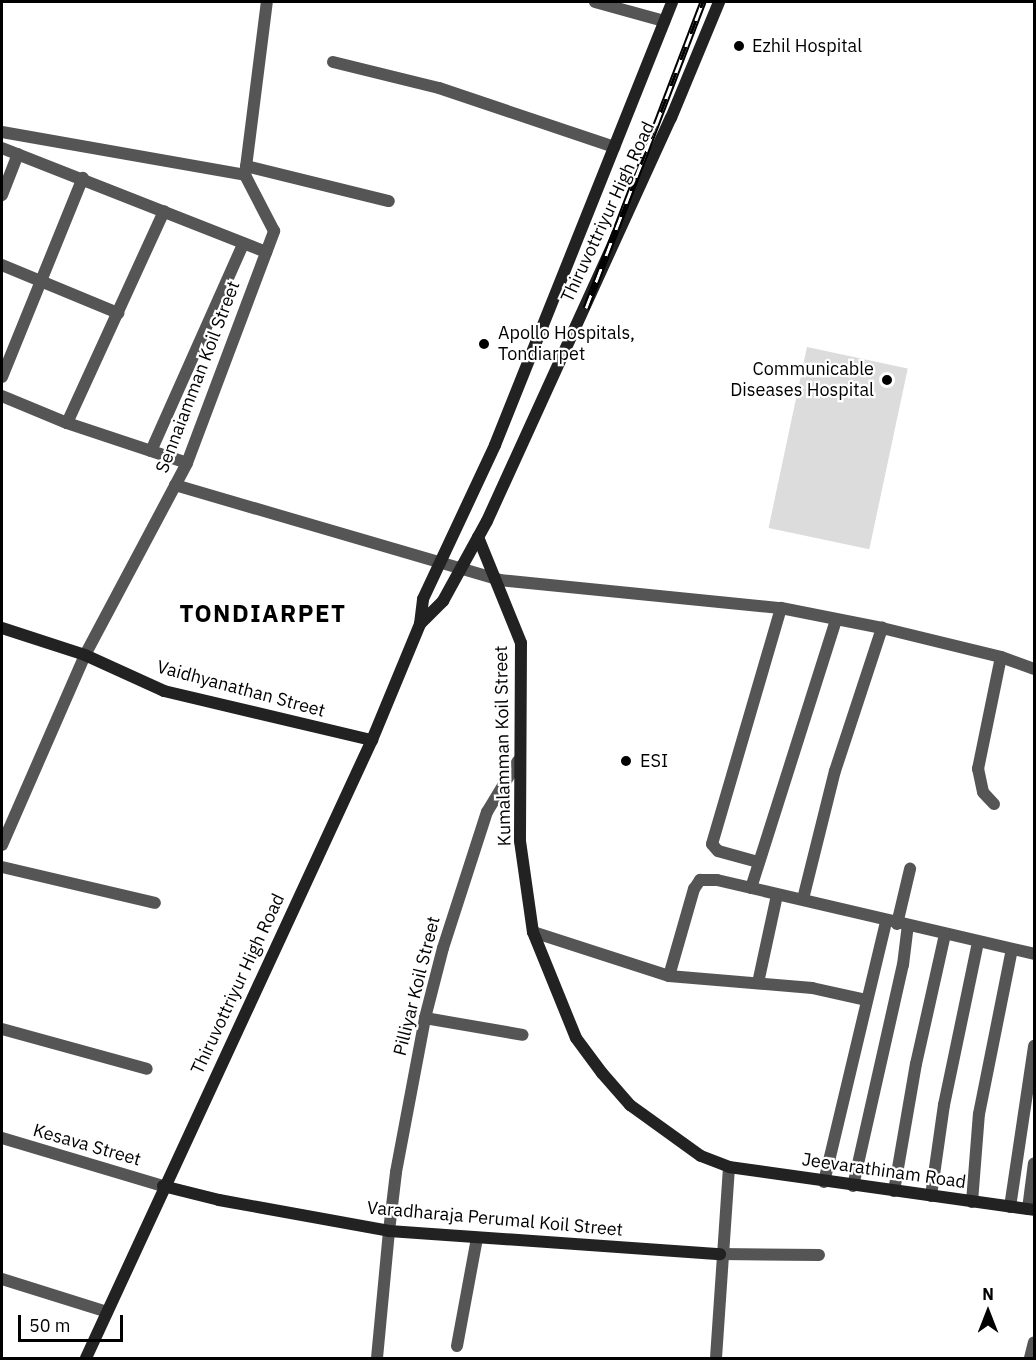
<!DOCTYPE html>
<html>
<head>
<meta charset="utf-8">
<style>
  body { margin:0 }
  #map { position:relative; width:1036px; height:1360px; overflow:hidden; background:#fff; font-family:"IBM Plex Sans",sans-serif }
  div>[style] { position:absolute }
  .green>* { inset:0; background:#dcdcdc; transform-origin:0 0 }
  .minor>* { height:12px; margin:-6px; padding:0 6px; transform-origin:6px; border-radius:6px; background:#555 }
  .tertiary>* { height:12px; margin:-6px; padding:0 6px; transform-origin:6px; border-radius:6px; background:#555 }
  .secondary>* { height:12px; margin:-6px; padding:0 6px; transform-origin:6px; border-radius:6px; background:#222 }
  .rail>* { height:7px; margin-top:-3.5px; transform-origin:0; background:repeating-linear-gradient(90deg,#fff 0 14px,#000 0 28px); box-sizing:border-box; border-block:2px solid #000 }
  .dots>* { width:16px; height:16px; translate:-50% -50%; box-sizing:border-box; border:3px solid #fff; border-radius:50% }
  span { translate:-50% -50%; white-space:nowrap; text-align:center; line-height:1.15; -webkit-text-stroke:4.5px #fff; paint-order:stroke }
  .poi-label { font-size:18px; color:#000 }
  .left { translate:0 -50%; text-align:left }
  .right { translate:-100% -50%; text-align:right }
  .street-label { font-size:18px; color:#000 }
  .district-label { font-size:24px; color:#000; font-weight:700; letter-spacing:1.5px }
  .frame { position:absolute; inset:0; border:3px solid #000; pointer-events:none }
  .north { position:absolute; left:958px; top:1282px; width:60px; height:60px; -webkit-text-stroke:4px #fff; paint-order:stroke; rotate:0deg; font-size:16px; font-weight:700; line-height:24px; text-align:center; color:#000 }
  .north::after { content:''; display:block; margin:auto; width:21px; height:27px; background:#000; clip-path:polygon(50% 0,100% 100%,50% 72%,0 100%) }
  .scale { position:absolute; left:18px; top:1315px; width:105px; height:27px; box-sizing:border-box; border:3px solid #000; border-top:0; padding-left:8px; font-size:18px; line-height:21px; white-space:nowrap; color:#000; -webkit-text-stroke:4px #fff; paint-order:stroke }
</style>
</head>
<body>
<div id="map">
  <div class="green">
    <div style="left:807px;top:347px;width:103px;height:185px;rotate:12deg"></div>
  </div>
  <div class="minor">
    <div style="left:595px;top:2px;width:72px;rotate:15.4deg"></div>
    <div style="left:333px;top:62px;width:109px;rotate:13.8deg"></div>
    <div style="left:439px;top:88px;width:185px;rotate:18.6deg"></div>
    <div style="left:2px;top:132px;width:247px;rotate:10deg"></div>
    <div style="left:2px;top:148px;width:284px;rotate:21.5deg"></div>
    <div style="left:246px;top:166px;width:147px;rotate:13.8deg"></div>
    <div style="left:2px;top:195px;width:44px;rotate:-68.7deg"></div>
    <div style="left:2px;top:265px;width:126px;rotate:22.5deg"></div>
    <div style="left:2px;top:377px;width:215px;rotate:-67.9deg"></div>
    <div style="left:2px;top:396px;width:70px;rotate:22.6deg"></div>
    <div style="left:67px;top:423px;width:126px;rotate:18.4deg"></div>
    <div style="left:67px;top:423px;width:233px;rotate:-65.4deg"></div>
    <div style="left:151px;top:451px;width:227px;rotate:-66deg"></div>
    <div style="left:499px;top:580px;width:283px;rotate:5.7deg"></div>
    <div style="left:781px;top:608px;width:103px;rotate:11.2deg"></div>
    <div style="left:882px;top:628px;width:122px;rotate:13.7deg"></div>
    <div style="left:1001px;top:657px;width:35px;rotate:20deg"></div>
    <div style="left:994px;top:804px;width:16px;rotate:-133deg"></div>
    <div style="left:983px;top:792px;width:24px;rotate:-102deg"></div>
    <div style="left:978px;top:769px;width:114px;rotate:-78.4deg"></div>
    <div style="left:2px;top:845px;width:207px;rotate:-66.4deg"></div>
    <div style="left:758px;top:862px;width:41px;rotate:-164.6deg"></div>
    <div style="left:718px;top:851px;width:9px;rotate:-131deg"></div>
    <div style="left:712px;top:844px;width:246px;rotate:-73.7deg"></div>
    <div style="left:2px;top:867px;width:157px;rotate:13.2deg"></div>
    <div style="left:751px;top:888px;width:281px;rotate:-72.4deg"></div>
    <div style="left:803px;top:899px;width:132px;rotate:-76deg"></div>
    <div style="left:835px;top:771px;width:151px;rotate:-71.8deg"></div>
    <div style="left:897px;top:924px;width:57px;rotate:-76.7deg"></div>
    <div style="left:533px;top:932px;width:143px;rotate:17.9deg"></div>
    <div style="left:669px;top:976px;width:144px;rotate:4.8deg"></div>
    <div style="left:812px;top:988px;width:55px;rotate:12.5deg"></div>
    <div style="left:669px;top:976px;width:91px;rotate:-74deg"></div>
    <div style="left:694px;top:889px;width:11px;rotate:-56deg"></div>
    <div style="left:700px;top:880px;width:17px"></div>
    <div style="left:717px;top:880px;width:326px;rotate:13.1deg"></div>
    <div style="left:758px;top:983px;width:90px;rotate:-77.8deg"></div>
    <div style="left:425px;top:1018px;width:99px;rotate:9.8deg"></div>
    <div style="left:2px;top:1029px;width:150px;rotate:15.4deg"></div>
    <div style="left:2px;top:1138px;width:168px;rotate:16.6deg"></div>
    <div style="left:824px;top:1182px;width:267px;rotate:-76.6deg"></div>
    <div style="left:853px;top:1186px;width:227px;rotate:-77.3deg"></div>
    <div style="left:903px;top:965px;width:38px;rotate:-83deg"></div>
    <div style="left:894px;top:1191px;width:129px;rotate:-80.2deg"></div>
    <div style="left:916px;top:1064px;width:133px;rotate:-77.4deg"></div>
    <div style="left:931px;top:1196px;width:92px;rotate:-81.9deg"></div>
    <div style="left:944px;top:1105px;width:167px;rotate:-78.2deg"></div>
    <div style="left:972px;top:1202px;width:88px;rotate:-85.5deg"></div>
    <div style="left:979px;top:1114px;width:168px;rotate:-78.7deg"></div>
    <div style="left:1010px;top:1207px;width:163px;rotate:-81.5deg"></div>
    <div style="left:1028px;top:1209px;width:46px;rotate:-82.6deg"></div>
    <div style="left:720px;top:1254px;width:99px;rotate:0.6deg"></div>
    <div style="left:2px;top:1279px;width:110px;rotate:17.4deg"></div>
    <div style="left:457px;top:1346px;width:110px;rotate:-79.5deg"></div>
    <div style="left:377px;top:1358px;width:128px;rotate:-84.6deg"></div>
    <div style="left:1030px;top:1358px;width:16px;rotate:-76deg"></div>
  </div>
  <div class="tertiary">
    <div style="left:175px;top:485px;width:338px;rotate:16.3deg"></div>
    <div style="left:85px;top:655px;width:217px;rotate:-62deg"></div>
    <div style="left:187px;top:463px;width:248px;rotate:-69.4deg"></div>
    <div style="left:274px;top:231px;width:63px;rotate:-117.4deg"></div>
    <div style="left:245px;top:175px;width:174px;rotate:-82.8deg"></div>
    <div style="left:389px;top:1231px;width:59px;rotate:-83.2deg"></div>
    <div style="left:396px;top:1172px;width:157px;rotate:-79.3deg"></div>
    <div style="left:425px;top:1018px;width:72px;rotate:-75.6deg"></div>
    <div style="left:443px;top:948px;width:143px;rotate:-72.1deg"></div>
    <div style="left:487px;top:812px;width:60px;rotate:-58.7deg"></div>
    <div style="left:716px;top:1358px;width:191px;rotate:-86.1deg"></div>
  </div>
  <div class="secondary">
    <div style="left:478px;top:537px;width:114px;rotate:67.9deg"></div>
    <div style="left:521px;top:643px;width:198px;rotate:90.3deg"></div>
    <div style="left:520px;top:841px;width:92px;rotate:81.9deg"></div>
    <div style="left:533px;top:932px;width:114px;rotate:67.9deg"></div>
    <div style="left:576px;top:1038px;width:44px;rotate:53.4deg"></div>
    <div style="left:602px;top:1073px;width:43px;rotate:48.8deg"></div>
    <div style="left:630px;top:1105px;width:87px;rotate:35.7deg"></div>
    <div style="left:701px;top:1156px;width:30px;rotate:21deg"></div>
    <div style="left:729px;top:1167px;width:308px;rotate:8deg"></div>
    <div style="left:420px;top:624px;width:33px;rotate:-45deg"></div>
    <div style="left:443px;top:601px;width:91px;rotate:-61.2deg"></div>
    <div style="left:487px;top:521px;width:443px;rotate:-65.5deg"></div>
    <div style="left:671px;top:118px;width:126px;rotate:-67.5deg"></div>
    <div style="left:2px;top:628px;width:87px;rotate:18deg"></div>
    <div style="left:85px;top:655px;width:87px;rotate:24.5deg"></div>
    <div style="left:164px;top:691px;width:214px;rotate:13.3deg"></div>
    <div style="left:163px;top:1186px;width:58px;rotate:14deg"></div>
    <div style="left:219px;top:1200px;width:173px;rotate:10.3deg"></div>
    <div style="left:389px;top:1231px;width:332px;rotate:4deg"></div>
    <div style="left:86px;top:1358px;width:681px;rotate:-65.17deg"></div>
    <div style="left:372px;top:740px;width:126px;rotate:-67.5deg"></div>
    <div style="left:420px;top:624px;width:25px;rotate:-83deg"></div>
    <div style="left:423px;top:599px;width:170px;rotate:-64.9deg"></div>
    <div style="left:495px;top:445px;width:477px;rotate:-68.2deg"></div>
  </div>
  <div class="rail">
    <div style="left:586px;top:308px;width:328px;rotate:-69.1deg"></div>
  </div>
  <div class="dots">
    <div style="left:739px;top:46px;background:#000"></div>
    <div style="left:484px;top:344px;background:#000"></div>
    <div style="left:887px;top:380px;background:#000"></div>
    <div style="left:626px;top:761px;background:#000"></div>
  </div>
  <div class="poi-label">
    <span class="left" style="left:752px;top:46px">Ezhil Hospital</span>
    <span class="left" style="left:498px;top:344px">Apollo Hospitals,<br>Tondiarpet</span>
    <span class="right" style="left:874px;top:380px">Communicable<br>Diseases Hospital</span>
    <span class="left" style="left:640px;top:761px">ESI</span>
  </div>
  <div class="street-label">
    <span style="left:608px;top:212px;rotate:-65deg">Thiruvottriyur High Road</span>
    <span style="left:198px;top:377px;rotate:-69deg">Sennaiamman Koil Street</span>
    <span style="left:241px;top:689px;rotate:15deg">Vaidhyanathan Street</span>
    <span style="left:503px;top:746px;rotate:-91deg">Kumalamman Koil Street</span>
    <span style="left:238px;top:984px;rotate:-65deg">Thiruvottriyur High Road</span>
    <span style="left:417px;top:986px;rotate:-76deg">Pilliyar Koil Street</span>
    <span style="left:87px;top:1145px;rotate:16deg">Kesava Street</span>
    <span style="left:884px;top:1171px;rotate:8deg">Jeevarathinam Road</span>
    <span style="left:495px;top:1219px;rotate:5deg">Varadharaja Perumal Koil Street</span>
  </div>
  <div class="district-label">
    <span style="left:263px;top:614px">TONDIARPET</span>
  </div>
  <div class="frame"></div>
  <div class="north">N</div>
  <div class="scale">50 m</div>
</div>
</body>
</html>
